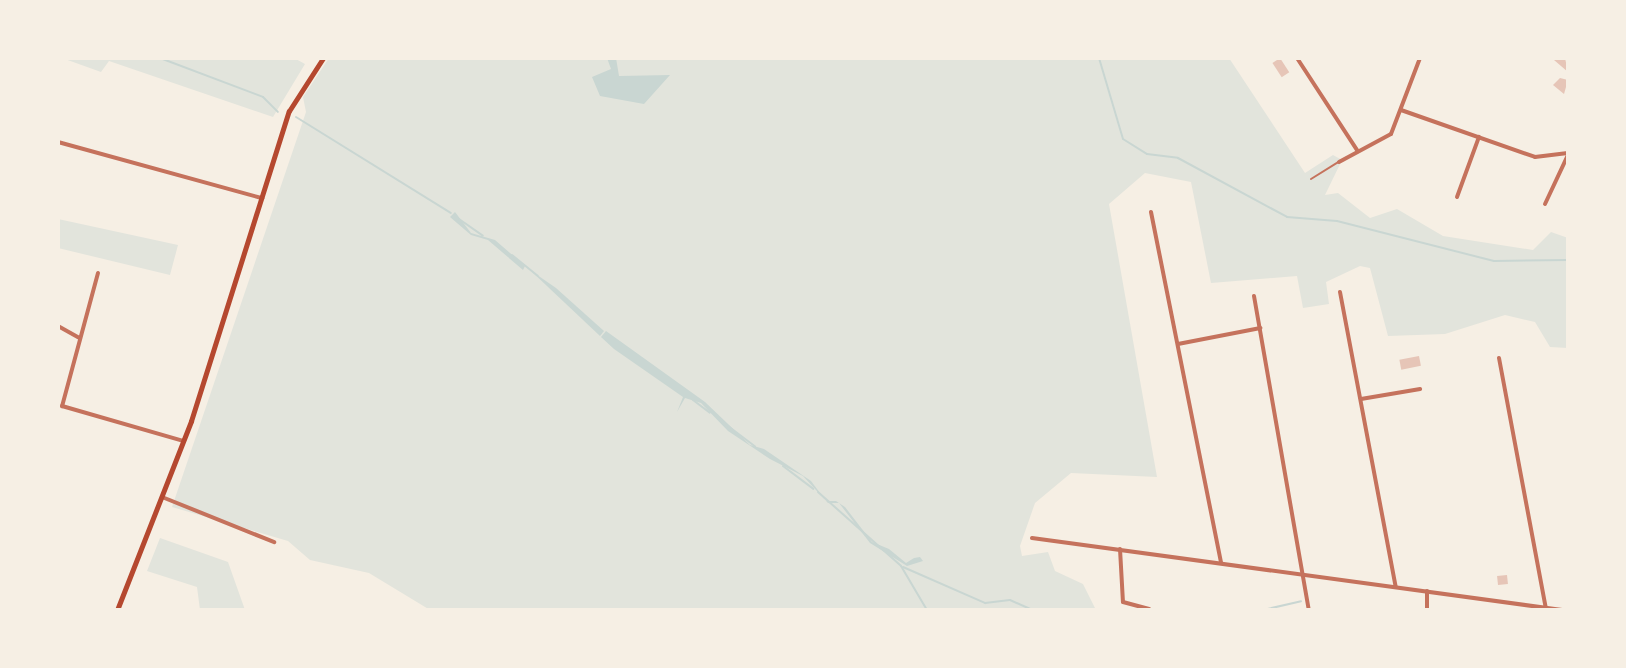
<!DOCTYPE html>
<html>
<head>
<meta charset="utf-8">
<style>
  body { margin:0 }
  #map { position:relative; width:1626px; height:668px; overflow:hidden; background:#f6efe4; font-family:Signika,sans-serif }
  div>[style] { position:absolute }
  .green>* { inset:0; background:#e2e4dc }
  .water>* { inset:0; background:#c9d6d2 }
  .stream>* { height:2px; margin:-1px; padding:0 1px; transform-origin:1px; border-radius:1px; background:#c9d6d2 }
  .building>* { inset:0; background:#e6c5b7; transform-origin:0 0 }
  .service>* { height:2px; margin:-1px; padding:0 1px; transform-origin:1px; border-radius:1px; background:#c5725c }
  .minor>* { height:4px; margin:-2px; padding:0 2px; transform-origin:2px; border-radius:2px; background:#c5725c }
  .secondary>* { height:5px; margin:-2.5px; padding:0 2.5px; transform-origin:2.5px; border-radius:2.5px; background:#b5482f }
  span { translate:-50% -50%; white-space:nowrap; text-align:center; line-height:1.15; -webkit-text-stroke:8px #f6efe4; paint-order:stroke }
  .frame { position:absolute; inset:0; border:60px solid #f6efe4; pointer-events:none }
</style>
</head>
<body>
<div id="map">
  <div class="green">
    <div style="clip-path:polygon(62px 58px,294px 58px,305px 64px,273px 117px,109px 61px,101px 72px)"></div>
    <div style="clip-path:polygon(329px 58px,1229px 58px,1305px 173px,1333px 155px,1342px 160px,1325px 195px,1338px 193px,1370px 218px,1397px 209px,1443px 236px,1533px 250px,1551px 232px,1568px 238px,1568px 348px,1550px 347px,1535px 322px,1505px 315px,1445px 334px,1388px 336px,1370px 268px,1360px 266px,1326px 282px,1329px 304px,1303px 308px,1297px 276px,1211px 283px,1191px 182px,1145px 173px,1109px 204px,1157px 477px,1071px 473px,1035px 503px,1020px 546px,1022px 556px,1048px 552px,1055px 571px,1083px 584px,1096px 610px,430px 610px,369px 573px,310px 560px,288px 541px,172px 507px,306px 112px,303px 97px)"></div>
    <div style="clip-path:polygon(58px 219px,178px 245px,170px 275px,58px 248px)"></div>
    <div style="clip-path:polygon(160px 538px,228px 562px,245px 610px,200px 610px,197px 587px,147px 571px)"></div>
  </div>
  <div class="water">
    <div style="clip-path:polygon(607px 58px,616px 58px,619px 76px,670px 75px,644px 104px,600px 96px,592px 77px,611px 69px)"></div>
    <div style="clip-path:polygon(455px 212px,471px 233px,495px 240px,525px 266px,523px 270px,488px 240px,471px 235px,450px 217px)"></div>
    <div style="clip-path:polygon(530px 270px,556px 288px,604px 331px,600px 336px)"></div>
    <div style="clip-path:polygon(606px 331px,705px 402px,750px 445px,764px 449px,811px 481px,826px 501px,836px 501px,845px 507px,872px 542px,889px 549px,906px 563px,914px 558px,920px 557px,923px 561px,907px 566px,870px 543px,839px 503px,828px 503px,803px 476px,770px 459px,728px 431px,701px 403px,685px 398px,677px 412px,683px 397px,614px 349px,601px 337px)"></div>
  </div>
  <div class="stream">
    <div style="left:160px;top:58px;width:110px;rotate:20.7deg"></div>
    <div style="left:263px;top:97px;width:21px;rotate:45deg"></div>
    <div style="left:1099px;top:58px;width:84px;rotate:73.5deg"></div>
    <div style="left:1123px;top:139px;width:28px;rotate:32deg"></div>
    <div style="left:1147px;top:154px;width:31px;rotate:7deg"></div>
    <div style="left:1178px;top:158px;width:124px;rotate:28.4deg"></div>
    <div style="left:1287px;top:217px;width:50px;rotate:4.6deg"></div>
    <div style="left:1337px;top:221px;width:162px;rotate:14.3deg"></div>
    <div style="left:1494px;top:261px;width:74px;rotate:-0.8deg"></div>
    <div style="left:296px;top:117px;width:182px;rotate:31.8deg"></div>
    <div style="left:459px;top:219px;width:29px;rotate:35deg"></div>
    <div style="left:512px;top:255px;width:33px;rotate:39deg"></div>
    <div style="left:693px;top:400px;width:21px;rotate:37deg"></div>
    <div style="left:728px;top:426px;width:34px;rotate:37deg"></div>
    <div style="left:783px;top:466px;width:38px;rotate:37deg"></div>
    <div style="left:818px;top:492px;width:111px;rotate:41.7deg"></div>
    <div style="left:901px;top:566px;width:51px;rotate:59.4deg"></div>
    <div style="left:903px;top:567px;width:90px;rotate:23.7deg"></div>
    <div style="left:985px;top:603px;width:25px;rotate:-7deg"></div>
    <div style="left:1010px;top:600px;width:24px;rotate:24deg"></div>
    <div style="left:1263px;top:610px;width:39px;rotate:-13deg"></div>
  </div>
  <div class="building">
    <div style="left:1280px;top:58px;width:17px;height:9px;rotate:57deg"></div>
    <div style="clip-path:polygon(1546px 58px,1565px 58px,1568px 72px,1554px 60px)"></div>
    <div style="clip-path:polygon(1560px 78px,1568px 80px,1564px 94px,1553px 85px)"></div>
    <div style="left:1419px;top:356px;width:10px;height:20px;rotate:79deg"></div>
    <div style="left:1507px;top:575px;width:9px;height:10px;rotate:84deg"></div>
  </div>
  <div class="service">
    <div style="left:1311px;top:179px;width:32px;rotate:-32deg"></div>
  </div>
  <div class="minor">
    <div style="left:1297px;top:58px;width:110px;rotate:56.9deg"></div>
    <div style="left:1401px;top:110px;width:142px;rotate:19.3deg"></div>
    <div style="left:1535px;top:157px;width:33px;rotate:-7deg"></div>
    <div style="left:58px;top:142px;width:212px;rotate:15.4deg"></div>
    <div style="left:1339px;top:162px;width:59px;rotate:-28.3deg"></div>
    <div style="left:1391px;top:134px;width:81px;rotate:-69.1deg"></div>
    <div style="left:1457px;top:197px;width:64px;rotate:-69.9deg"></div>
    <div style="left:1545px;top:204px;width:54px;rotate:-64.9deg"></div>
    <div style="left:1151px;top:212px;width:358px;rotate:78.7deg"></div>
    <div style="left:98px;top:273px;width:138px;rotate:105.1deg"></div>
    <div style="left:62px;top:406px;width:126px;rotate:16.1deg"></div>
    <div style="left:1340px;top:292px;width:300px;rotate:79.3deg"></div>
    <div style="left:1254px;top:296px;width:319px;rotate:80.1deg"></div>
    <div style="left:58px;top:326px;width:23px;rotate:29deg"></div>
    <div style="left:1178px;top:344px;width:84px;rotate:-11deg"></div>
    <div style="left:1499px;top:358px;width:254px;rotate:79.4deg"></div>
    <div style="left:1361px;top:399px;width:60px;rotate:-9.6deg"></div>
    <div style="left:162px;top:497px;width:121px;rotate:21.9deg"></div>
    <div style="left:1032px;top:538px;width:535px;rotate:7.74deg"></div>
    <div style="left:1120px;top:549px;width:53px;rotate:86.8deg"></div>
    <div style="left:1123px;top:602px;width:27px;rotate:15deg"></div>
    <div style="left:1427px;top:610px;width:19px;rotate:-90deg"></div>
  </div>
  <div class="secondary">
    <div style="left:117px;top:610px;width:203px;rotate:-68.6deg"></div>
    <div style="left:191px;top:421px;width:325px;rotate:-72.5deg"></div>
    <div style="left:289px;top:111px;width:63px;rotate:-57.3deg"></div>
  </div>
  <div class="frame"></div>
</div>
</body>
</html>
